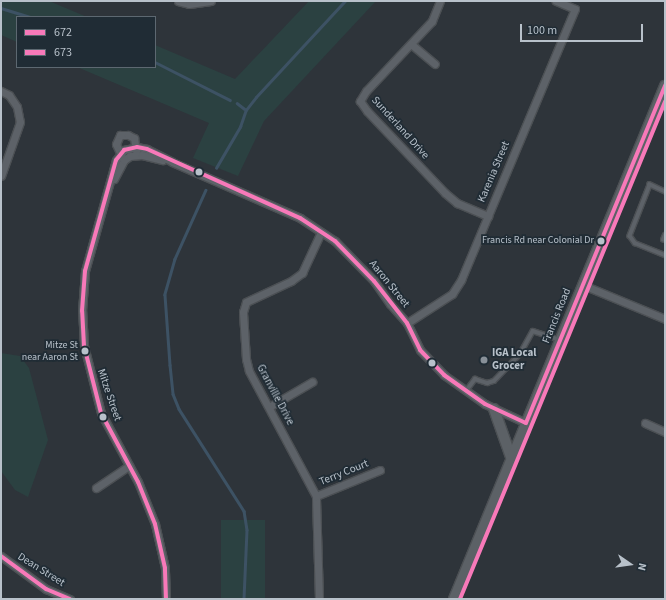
<!DOCTYPE html>
<html>
<head>
<meta charset="utf-8">
<style>
  body { margin:0 }
  #map { position:relative; width:666px; height:600px; overflow:hidden; background:#2e343a; font-family:"Source Sans 3",sans-serif }
  div>[style] { position:absolute }
  .green>* { inset:0; background:#2b4141; transform-origin:0 0 }
  .stream>* { height:2.5px; margin:-1.25px; padding:0 1.25px; transform-origin:1.25px; border-radius:1.25px; background:#3d5264 }
  .roads { filter:drop-shadow(1px 0 #4c5054) drop-shadow(-1px 0 #4c5054) drop-shadow(0 1px #4c5054) drop-shadow(0 -1px #4c5054) }
  .service>* { height:3.5px; margin:-1.75px; padding:0 1.75px; transform-origin:1.75px; border-radius:1.75px; background:#5d6268 }
  .minor>* { height:7px; margin:-3.5px; padding:0 3.5px; transform-origin:3.5px; border-radius:3.5px; background:#5d6268 }
  .secondary>* { height:10px; margin:-5px; padding:0 5px; transform-origin:5px; border-radius:5px; background:#5c6166 }
  .bus-1>* { height:4px; margin:-2px; padding:0 2px; transform-origin:2px; border-radius:2px; background:#f879b9 }
  .bus-2>* { height:4px; margin:-2px; padding:0 2px; transform-origin:2px; border-radius:2px; background:#f879b9 }
  .dots>* { width:11px; height:11px; translate:-50% -50%; box-sizing:border-box; border:2px solid #202c35; border-radius:50% }
  span { translate:-50% -50%; white-space:nowrap; text-align:center; line-height:1.15; -webkit-text-stroke:3.5px #202c35; paint-order:stroke }
  .bus-label { font-size:10px; color:#b8c1ca }
  .right { translate:-100% -50%; text-align:right }
  .street-label { font-size:11px; color:#b8c1ca }
  .poi-label { font-size:11px; color:#b8c1ca; font-weight:700 }
  .left { translate:0 -50%; text-align:left }
  .frame { position:absolute; inset:0; border:2px solid #b8c1ca; pointer-events:none }
  .legend { position:absolute; left:16px; top:16px; width:140px; height:52px; box-sizing:border-box; background:#202c35; border:1px solid #5d6871; margin:0; padding:5px 7px; list-style:none; font-size:12px; color:#b8c1ca }
  .legend li { display:flex; align-items:center; gap:8px; height:20px }
  .legend b { width:20px; border:1px solid #5d6871 }
  .north { position:absolute; left:610px; top:544px; width:40px; height:40px; -webkit-text-stroke:3px #202c35; paint-order:stroke; rotate:103deg; font-size:11px; font-weight:700; line-height:16px; text-align:center; color:#b8c1ca }
  .north::after { content:''; display:block; margin:auto; width:14px; height:18px; background:#b8c1ca; clip-path:polygon(50% 0,100% 100%,50% 72%,0 100%) }
  .scale { position:absolute; left:520px; top:24px; width:123px; height:18px; box-sizing:border-box; border:2px solid #b8c1ca; border-top:0; padding-left:5px; font-size:12px; line-height:14px; white-space:nowrap; color:#b8c1ca; -webkit-text-stroke:3px #202c35; paint-order:stroke }
</style>
</head>
<body>
<div id="map">
  <div class="green">
    <div style="clip-path:polygon(1px 1px,49px 1px,87px 17px,17px 17px,17px 42px,1px 35px)"></div>
    <div style="clip-path:polygon(309px 1px,376px 1px,264px 121px,238px 176px,193px 158px,209px 123px,77px 67px,155px 67px,155px 45px,235px 79px)"></div>
    <div style="clip-path:polygon(1px 353px,20px 356px,29px 368px,48px 440px,28px 497px,15px 490px,1px 471px)"></div>
    <div style="left:265px;top:520px;width:79px;height:44px;rotate:90deg"></div>
  </div>
  <div class="stream">
    <div style="left:1px;top:8px;width:31px;rotate:17deg"></div>
    <div style="left:155px;top:62px;width:84px;rotate:26.9deg"></div>
    <div style="left:237px;top:103px;width:11px;rotate:38deg"></div>
    <div style="left:216px;top:168px;width:48px;rotate:-59.7deg"></div>
    <div style="left:240px;top:127px;width:18px;rotate:-71deg"></div>
    <div style="left:246px;top:110px;width:16px;rotate:-52deg"></div>
    <div style="left:256px;top:97px;width:131px;rotate:-47.2deg"></div>
    <div style="left:206px;top:190px;width:76px;rotate:114.2deg"></div>
    <div style="left:175px;top:259px;width:37px;rotate:106deg"></div>
    <div style="left:165px;top:295px;width:70px;rotate:85.9deg"></div>
    <div style="left:170px;top:365px;width:29px;rotate:84deg"></div>
    <div style="left:173px;top:394px;width:16px;rotate:68deg"></div>
    <div style="left:179px;top:409px;width:121px;rotate:57.5deg"></div>
    <div style="left:244px;top:511px;width:19px;rotate:81deg"></div>
    <div style="left:247px;top:530px;width:69px;rotate:92.5deg"></div>
  </div>
  <div class="roads">
    <div class="service">
      <div style="left:665px;top:192px;width:17px;rotate:-155deg"></div>
      <div style="left:650px;top:185px;width:55px;rotate:111.4deg"></div>
      <div style="left:630px;top:236px;width:9px;rotate:54deg"></div>
      <div style="left:635px;top:243px;width:32px;rotate:22deg"></div>
      <div style="left:663px;top:240px;width:5px;rotate:-68deg"></div>
      <div style="left:466px;top:391px;width:15px;rotate:-53deg"></div>
      <div style="left:475px;top:379px;width:13px;rotate:18deg"></div>
      <div style="left:487px;top:383px;width:7px;rotate:-16deg"></div>
      <div style="left:494px;top:381px;width:37px;rotate:-46deg"></div>
      <div style="left:520px;top:354px;width:26px;rotate:-61deg"></div>
      <div style="left:533px;top:331px;width:28px;rotate:18deg"></div>
    </div>
    <div class="minor">
      <div style="left:178px;top:1px;width:11px;rotate:15deg"></div>
      <div style="left:189px;top:4px;width:22px;rotate:-8deg"></div>
      <div style="left:440px;top:1px;width:22px;rotate:112deg"></div>
      <div style="left:432px;top:21px;width:96px;rotate:133.3deg"></div>
      <div style="left:366px;top:91px;width:12px;rotate:121deg"></div>
      <div style="left:360px;top:101px;width:12px;rotate:55deg"></div>
      <div style="left:367px;top:111px;width:113px;rotate:46.4deg"></div>
      <div style="left:445px;top:193px;width:16px;rotate:40deg"></div>
      <div style="left:457px;top:203px;width:34px;rotate:23deg"></div>
      <div style="left:411px;top:44px;width:31px;rotate:40deg"></div>
      <div style="left:1px;top:91px;width:9px;rotate:27deg"></div>
      <div style="left:9px;top:95px;width:14px;rotate:56deg"></div>
      <div style="left:17px;top:107px;width:15px;rotate:79deg"></div>
      <div style="left:20px;top:122px;width:57px;rotate:109.4deg"></div>
      <div style="left:122px;top:157px;width:14px;rotate:-115deg"></div>
      <div style="left:116px;top:144px;width:10px;rotate:-66deg"></div>
      <div style="left:120px;top:135px;width:8px"></div>
      <div style="left:128px;top:135px;width:7px;rotate:27deg"></div>
      <div style="left:134px;top:138px;width:13px;rotate:81deg"></div>
      <div style="left:114px;top:179px;width:21px;rotate:-62deg"></div>
      <div style="left:124px;top:160px;width:7px;rotate:-34deg"></div>
      <div style="left:130px;top:156px;width:12px;rotate:-5deg"></div>
      <div style="left:142px;top:155px;width:21px;rotate:14deg"></div>
      <div style="left:583px;top:285px;width:89px;rotate:22.5deg"></div>
      <div style="left:407px;top:323px;width:54px;rotate:-32.8deg"></div>
      <div style="left:452px;top:294px;width:17px;rotate:-57deg"></div>
      <div style="left:461px;top:280px;width:294px;rotate:-67.2deg"></div>
      <div style="left:575px;top:9px;width:21px;rotate:-157deg"></div>
      <div style="left:269px;top:407px;width:50px;rotate:-30.2deg"></div>
      <div style="left:645px;top:423px;width:22px;rotate:24deg"></div>
      <div style="left:96px;top:488px;width:40px;rotate:-34deg"></div>
      <div style="left:316px;top:496px;width:69px;rotate:-22.1deg"></div>
      <div style="left:1px;top:556px;width:56px;rotate:36.3deg"></div>
      <div style="left:46px;top:589px;width:26px;rotate:23deg"></div>
      <div style="left:166px;top:599px;width:31px;rotate:-92deg"></div>
      <div style="left:165px;top:568px;width:45px;rotate:-102.8deg"></div>
      <div style="left:155px;top:524px;width:45px;rotate:-112deg"></div>
      <div style="left:138px;top:482px;width:78px;rotate:-118.2deg"></div>
      <div style="left:101px;top:413px;width:69px;rotate:-104.2deg"></div>
      <div style="left:84px;top:346px;width:35px;rotate:-93deg"></div>
      <div style="left:82px;top:311px;width:40px;rotate:-85.7deg"></div>
      <div style="left:85px;top:271px;width:115px;rotate:-74.4deg"></div>
      <div style="left:116px;top:160px;width:13px;rotate:-51deg"></div>
      <div style="left:124px;top:150px;width:13px;rotate:-13deg"></div>
      <div style="left:137px;top:147px;width:10px;rotate:11deg"></div>
      <div style="left:147px;top:149px;width:28px;rotate:27deg"></div>
      <div style="left:172px;top:162px;width:140px;rotate:23.6deg"></div>
      <div style="left:300px;top:218px;width:42px;rotate:33.3deg"></div>
      <div style="left:335px;top:241px;width:56px;rotate:45.7deg"></div>
      <div style="left:374px;top:281px;width:28px;rotate:55deg"></div>
      <div style="left:390px;top:304px;width:25px;rotate:48deg"></div>
      <div style="left:407px;top:323px;width:30px;rotate:64deg"></div>
      <div style="left:420px;top:350px;width:35px;rotate:46deg"></div>
      <div style="left:444px;top:375px;width:50px;rotate:35.3deg"></div>
      <div style="left:485px;top:404px;width:45px;rotate:24.9deg"></div>
      <div style="left:319px;top:599px;width:103px;rotate:-91.7deg"></div>
      <div style="left:316px;top:496px;width:142px;rotate:-118.2deg"></div>
      <div style="left:249px;top:371px;width:12px;rotate:-104deg"></div>
      <div style="left:246px;top:359px;width:47px;rotate:-93.7deg"></div>
      <div style="left:243px;top:312px;width:10px;rotate:-73deg"></div>
      <div style="left:246px;top:302px;width:50px;rotate:-25deg"></div>
      <div style="left:291px;top:281px;width:14px;rotate:-36deg"></div>
      <div style="left:302px;top:273px;width:45px;rotate:-65.1deg"></div>
    </div>
    <div class="secondary">
      <div style="left:494px;top:409px;width:51px;rotate:70.5deg"></div>
      <div style="left:454px;top:599px;width:555px;rotate:-67.64deg"></div>
    </div>
  </div>
  <div class="bus-1">
    <div style="left:526px;top:423px;width:365px;rotate:-67.6deg"></div>
    <div style="left:1px;top:556px;width:56px;rotate:36.3deg"></div>
    <div style="left:46px;top:589px;width:26px;rotate:23deg"></div>
    <div style="left:166px;top:599px;width:31px;rotate:-92deg"></div>
    <div style="left:165px;top:568px;width:45px;rotate:-102.8deg"></div>
    <div style="left:155px;top:524px;width:45px;rotate:-112deg"></div>
    <div style="left:138px;top:482px;width:78px;rotate:-118.2deg"></div>
    <div style="left:101px;top:413px;width:69px;rotate:-104.2deg"></div>
    <div style="left:84px;top:346px;width:35px;rotate:-93deg"></div>
    <div style="left:82px;top:311px;width:40px;rotate:-85.7deg"></div>
    <div style="left:85px;top:271px;width:115px;rotate:-74.4deg"></div>
    <div style="left:116px;top:160px;width:13px;rotate:-51deg"></div>
    <div style="left:124px;top:150px;width:13px;rotate:-13deg"></div>
    <div style="left:137px;top:147px;width:10px;rotate:11deg"></div>
    <div style="left:147px;top:149px;width:168px;rotate:24.3deg"></div>
    <div style="left:300px;top:218px;width:42px;rotate:33.3deg"></div>
    <div style="left:335px;top:241px;width:56px;rotate:45.7deg"></div>
    <div style="left:374px;top:281px;width:53px;rotate:51.8deg"></div>
    <div style="left:407px;top:323px;width:30px;rotate:64deg"></div>
    <div style="left:420px;top:350px;width:35px;rotate:46deg"></div>
    <div style="left:444px;top:375px;width:50px;rotate:35.3deg"></div>
    <div style="left:485px;top:404px;width:45px;rotate:24.9deg"></div>
  </div>
  <div class="bus-2">
    <div style="left:460px;top:599px;width:538px;rotate:-67.59deg"></div>
  </div>
  <div class="dots">
    <div style="left:199px;top:172px;background:#b8c1ca"></div>
    <div style="left:601px;top:241px;background:#b8c1ca"></div>
    <div style="left:85px;top:351px;background:#b8c1ca"></div>
    <div style="left:484px;top:360px;background:#889098"></div>
    <div style="left:432px;top:363px;background:#b8c1ca"></div>
    <div style="left:103px;top:417px;background:#b8c1ca"></div>
  </div>
  <div class="bus-label">
    <span class="right" style="left:594px;top:241px">Francis Rd near Colonial Dr</span>
    <span class="right" style="left:78px;top:351px">Mitze St<br>near Aaron St</span>
  </div>
  <div class="street-label">
    <span style="left:400px;top:128px;rotate:48deg">Sunderland Drive</span>
    <span style="left:494px;top:172px;rotate:-67deg">Karenia Street</span>
    <span style="left:389px;top:284px;rotate:51deg">Aaron Street</span>
    <span style="left:557px;top:316px;rotate:-68deg">Francis Road</span>
    <span style="left:109px;top:395px;rotate:71deg">Mitze Street</span>
    <span style="left:275px;top:395px;rotate:62deg">Granville Drive</span>
    <span style="left:344px;top:473px;rotate:-22deg">Terry Court</span>
    <span style="left:41px;top:570px;rotate:32deg">Dean Street</span>
  </div>
  <div class="poi-label">
    <span class="left" style="left:492px;top:360px">IGA Local<br>Grocer</span>
  </div>
  <div class="frame"></div>
  <ul class="legend">
  <li><b style="height:5px;background:#f879b9"></b>672</li>
  <li><b style="height:5px;background:#f879b9"></b>673</li>
  </ul>
  <div class="north">N</div>
  <div class="scale">100 m</div>
</div>
</body>
</html>
